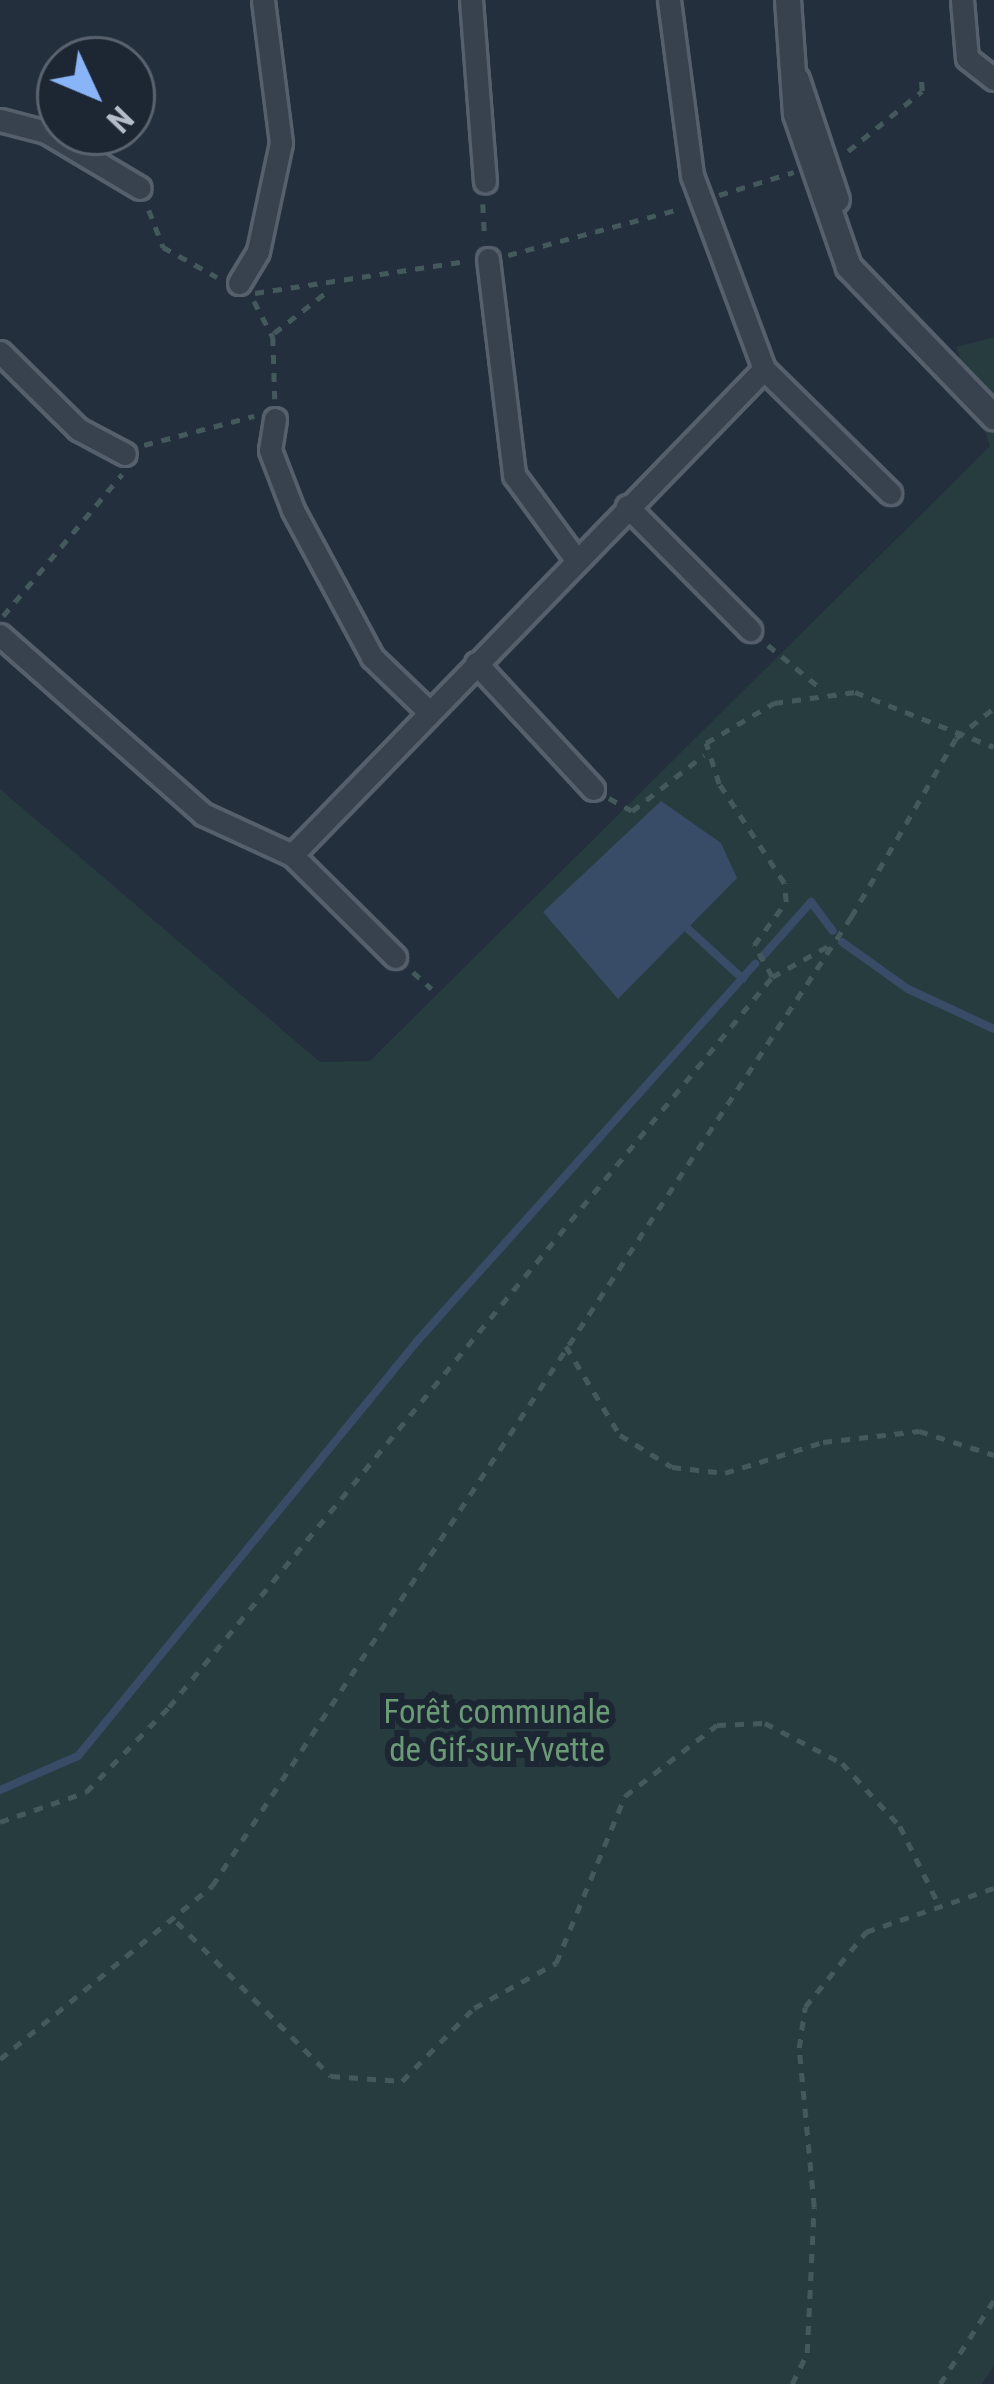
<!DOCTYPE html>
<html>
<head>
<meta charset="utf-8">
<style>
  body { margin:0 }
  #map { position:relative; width:994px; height:2384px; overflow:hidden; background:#242f3e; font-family:"Roboto Condensed",sans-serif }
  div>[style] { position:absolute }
  .green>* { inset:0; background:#263c3f }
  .water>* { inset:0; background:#394c67 }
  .stream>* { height:8px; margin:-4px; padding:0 4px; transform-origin:4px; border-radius:4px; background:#394c67 }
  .path>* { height:4.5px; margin-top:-2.25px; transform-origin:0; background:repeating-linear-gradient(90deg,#44595c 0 9px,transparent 0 18px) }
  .roads { filter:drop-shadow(3px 0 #565f6c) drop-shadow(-3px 0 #565f6c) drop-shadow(0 3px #565f6c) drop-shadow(0 -3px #565f6c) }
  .minor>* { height:21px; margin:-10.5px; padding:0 10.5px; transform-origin:10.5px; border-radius:10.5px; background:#38414e }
  .tertiary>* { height:24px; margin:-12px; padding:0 12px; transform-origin:12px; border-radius:12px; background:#38414e }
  span { translate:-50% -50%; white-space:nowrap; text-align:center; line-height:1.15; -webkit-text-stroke:12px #1d2633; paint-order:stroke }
  .park-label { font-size:33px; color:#6b9a76 }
  .north { position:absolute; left:36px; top:36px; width:120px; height:120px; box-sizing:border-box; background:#1d2633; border:3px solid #59626f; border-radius:50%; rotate:134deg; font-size:33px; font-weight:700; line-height:48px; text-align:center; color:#b4bcc9 }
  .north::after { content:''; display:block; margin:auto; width:42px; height:54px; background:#8ab4f8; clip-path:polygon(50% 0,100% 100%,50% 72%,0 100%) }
</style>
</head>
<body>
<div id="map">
  <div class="green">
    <div style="clip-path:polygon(994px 337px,994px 2366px,982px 2384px,0 2384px,0 789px,320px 1062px,370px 1061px,990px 446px,956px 347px)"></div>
  </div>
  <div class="water">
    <div style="clip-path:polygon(661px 801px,721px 843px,737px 878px,618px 999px,543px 912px)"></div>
  </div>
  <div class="stream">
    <div style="left:686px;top:927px;width:77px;rotate:42.4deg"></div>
    <div style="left:842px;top:942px;width:81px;rotate:35.5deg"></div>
    <div style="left:908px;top:989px;width:95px;rotate:24.9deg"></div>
    <div style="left:762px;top:957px;width:74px;rotate:-48.3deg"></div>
    <div style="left:811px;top:902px;width:36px;rotate:53deg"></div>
    <div style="left:0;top:1790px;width:85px;rotate:-23.6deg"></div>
    <div style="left:78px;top:1756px;width:539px;rotate:-50.73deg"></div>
    <div style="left:419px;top:1339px;width:504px;rotate:-48.14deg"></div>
  </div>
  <div class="path">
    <div style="left:848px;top:151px;width:95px;rotate:-39deg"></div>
    <div style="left:922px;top:91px;width:13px;rotate:-94deg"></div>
    <div style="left:719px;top:195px;width:78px;rotate:-17deg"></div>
    <div style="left:483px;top:204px;width:36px;rotate:87deg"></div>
    <div style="left:149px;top:210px;width:40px;rotate:69deg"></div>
    <div style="left:163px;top:247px;width:62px;rotate:29.1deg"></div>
    <div style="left:508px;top:255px;width:178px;rotate:-15deg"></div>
    <div style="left:255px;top:293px;width:214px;rotate:-8.6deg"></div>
    <div style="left:254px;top:301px;width:41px;rotate:62.2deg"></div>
    <div style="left:273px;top:337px;width:62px;rotate:88.2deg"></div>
    <div style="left:274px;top:333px;width:70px;rotate:-38deg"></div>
    <div style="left:144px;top:445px;width:114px;rotate:-14.8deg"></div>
    <div style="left:3px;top:616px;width:185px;rotate:-50deg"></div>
    <div style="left:768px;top:645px;width:72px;rotate:39.4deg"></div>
    <div style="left:609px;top:798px;width:26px;rotate:29deg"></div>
    <div style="left:632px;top:811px;width:91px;rotate:-37.9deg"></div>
    <div style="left:413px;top:972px;width:25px;rotate:42deg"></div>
    <div style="left:772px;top:977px;width:37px;rotate:-119deg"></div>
    <div style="left:754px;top:945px;width:54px;rotate:-53.3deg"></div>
    <div style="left:786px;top:902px;width:19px;rotate:-96deg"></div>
    <div style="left:784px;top:883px;width:118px;rotate:-123.3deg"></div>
    <div style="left:719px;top:784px;width:43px;rotate:-107.6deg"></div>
    <div style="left:706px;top:743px;width:79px;rotate:-30.5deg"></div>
    <div style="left:774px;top:703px;width:82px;rotate:-7.7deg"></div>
    <div style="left:855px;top:692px;width:149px;rotate:21.6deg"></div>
    <div style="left:566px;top:1346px;width:104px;rotate:58.8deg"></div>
    <div style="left:620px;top:1435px;width:61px;rotate:31.6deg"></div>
    <div style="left:672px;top:1467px;width:53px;rotate:6.5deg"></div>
    <div style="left:725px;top:1473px;width:103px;rotate:-17.6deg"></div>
    <div style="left:823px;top:1442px;width:97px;rotate:-6.5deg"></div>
    <div style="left:919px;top:1431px;width:79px;rotate:17.7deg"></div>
    <div style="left:0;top:1822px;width:91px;rotate:-19.2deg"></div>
    <div style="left:86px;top:1792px;width:119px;rotate:-45.7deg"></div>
    <div style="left:169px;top:1707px;width:947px;rotate:-50.44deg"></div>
    <div style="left:772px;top:977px;width:66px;rotate:-28.9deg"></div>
    <div style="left:177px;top:1922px;width:218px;rotate:45deg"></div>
    <div style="left:331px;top:2076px;width:71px;rotate:4deg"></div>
    <div style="left:402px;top:2081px;width:103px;rotate:-45.4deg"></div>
    <div style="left:474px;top:2008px;width:94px;rotate:-28.8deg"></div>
    <div style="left:556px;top:1963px;width:181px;rotate:-67.6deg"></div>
    <div style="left:625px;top:1796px;width:116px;rotate:-37.7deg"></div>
    <div style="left:717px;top:1725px;width:48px;rotate:-2.4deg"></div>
    <div style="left:765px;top:1723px;width:87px;rotate:27.5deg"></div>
    <div style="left:842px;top:1763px;width:86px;rotate:47.4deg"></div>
    <div style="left:900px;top:1826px;width:84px;rotate:63.7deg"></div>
    <div style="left:0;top:2059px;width:274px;rotate:-39.2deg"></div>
    <div style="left:212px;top:1886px;width:1161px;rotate:-56.6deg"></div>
    <div style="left:851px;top:917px;width:208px;rotate:-59.6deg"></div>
    <div style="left:956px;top:738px;width:48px;rotate:-38.3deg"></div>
    <div style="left:792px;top:2384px;width:34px;rotate:-64deg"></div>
    <div style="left:807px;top:2353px;width:146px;rotate:-87.3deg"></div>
    <div style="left:814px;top:2207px;width:160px;rotate:-95.4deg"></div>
    <div style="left:799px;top:2048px;width:41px;rotate:-81.7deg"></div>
    <div style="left:805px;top:2007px;width:97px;rotate:-50.9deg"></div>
    <div style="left:866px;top:1932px;width:135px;rotate:-19deg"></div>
    <div style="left:940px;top:2384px;width:100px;rotate:-57.3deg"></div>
  </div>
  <div class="roads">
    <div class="minor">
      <div style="left:471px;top:0;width:182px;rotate:85.6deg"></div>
      <div style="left:962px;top:0;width:58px;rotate:85.1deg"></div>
      <div style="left:967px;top:58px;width:34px;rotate:38deg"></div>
      <div style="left:0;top:120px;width:48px;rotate:14.6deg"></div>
      <div style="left:46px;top:132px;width:109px;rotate:30.8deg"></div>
      <div style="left:488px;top:259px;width:218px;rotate:83.1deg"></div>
      <div style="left:514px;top:475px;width:103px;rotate:53.7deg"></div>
      <div style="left:239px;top:283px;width:37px;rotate:-59deg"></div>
      <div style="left:258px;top:251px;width:110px;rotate:-78deg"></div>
      <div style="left:281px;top:143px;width:144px;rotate:-97.2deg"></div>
      <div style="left:0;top:352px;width:110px;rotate:44.6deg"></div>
      <div style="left:78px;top:429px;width:53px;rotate:28deg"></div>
      <div style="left:764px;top:369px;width:177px;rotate:44.5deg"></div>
      <div style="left:275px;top:419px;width:31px;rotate:99deg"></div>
      <div style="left:270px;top:450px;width:64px;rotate:69deg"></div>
      <div style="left:293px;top:510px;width:167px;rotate:61.7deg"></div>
      <div style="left:372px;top:657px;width:74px;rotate:43.9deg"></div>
      <div style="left:627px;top:506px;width:175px;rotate:45.2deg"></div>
      <div style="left:0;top:635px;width:271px;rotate:41.4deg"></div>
      <div style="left:203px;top:814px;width:98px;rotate:24.7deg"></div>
      <div style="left:292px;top:855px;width:145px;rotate:44.7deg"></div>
      <div style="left:476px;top:663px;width:172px;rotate:47.1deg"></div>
      <div style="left:292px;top:855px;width:677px;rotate:-45.84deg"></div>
      <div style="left:764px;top:369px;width:207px;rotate:-110.4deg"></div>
      <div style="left:692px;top:175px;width:177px;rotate:-97.5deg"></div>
    </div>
    <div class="tertiary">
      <div style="left:788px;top:0;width:114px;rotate:86deg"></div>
      <div style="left:796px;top:114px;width:162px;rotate:70.9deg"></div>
      <div style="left:849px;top:267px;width:209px;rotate:46deg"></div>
      <div style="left:797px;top:80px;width:126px;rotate:71.6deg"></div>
    </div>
  </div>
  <div class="park-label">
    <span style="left:497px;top:1731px">Forêt communale<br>de Gif-sur-Yvette</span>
  </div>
  <div class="north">N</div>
</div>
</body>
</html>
